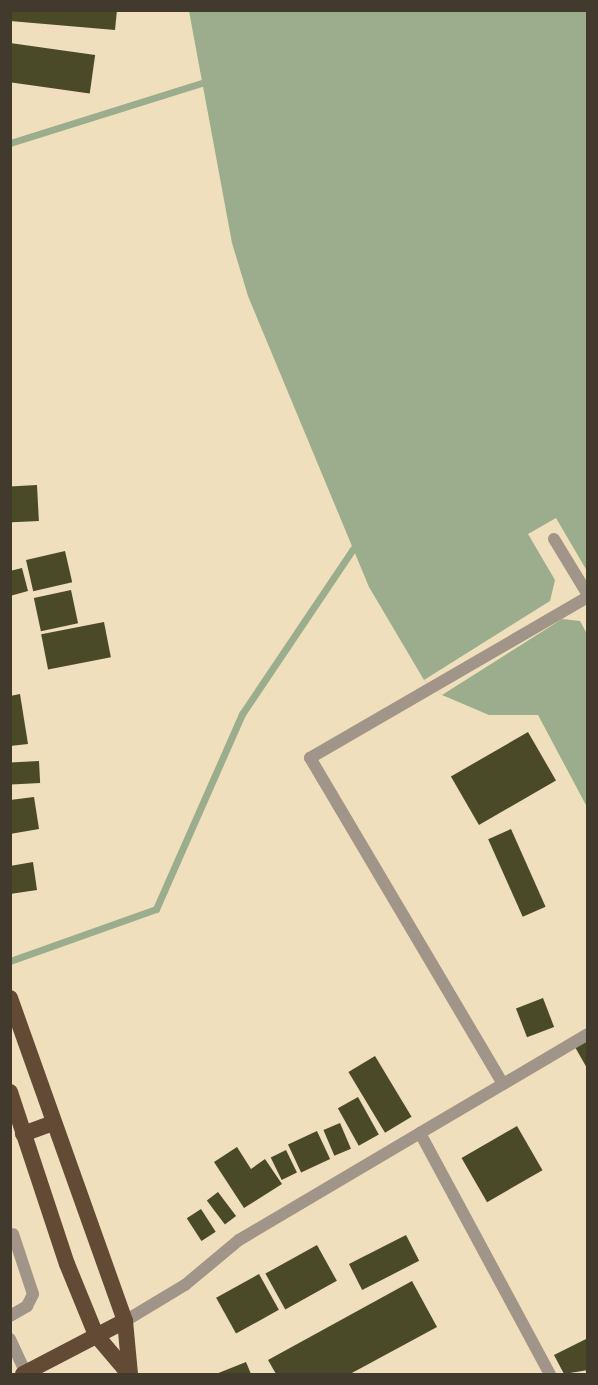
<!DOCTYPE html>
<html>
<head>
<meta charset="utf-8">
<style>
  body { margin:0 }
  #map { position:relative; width:598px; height:1385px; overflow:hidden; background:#f0dfbc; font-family:"PT Serif",serif }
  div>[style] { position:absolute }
  .water>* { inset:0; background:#9bad8c }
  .pier>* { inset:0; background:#f0dfbc }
  .stream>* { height:7px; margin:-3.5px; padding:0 3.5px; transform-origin:3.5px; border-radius:3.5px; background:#9bad8c }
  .building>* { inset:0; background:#4a4a29; transform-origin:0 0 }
  .service>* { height:12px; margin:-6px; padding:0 6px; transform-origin:6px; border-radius:6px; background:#a19489 }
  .tertiary>* { height:12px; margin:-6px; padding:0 6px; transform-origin:6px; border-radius:6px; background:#a19489 }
  .trunk>* { height:16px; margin:-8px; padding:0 8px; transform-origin:8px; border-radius:8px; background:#624a34 }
  span { translate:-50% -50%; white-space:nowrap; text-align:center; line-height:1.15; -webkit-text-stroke:6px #fdecc9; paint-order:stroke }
  .frame { position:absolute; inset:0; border:12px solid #423b2d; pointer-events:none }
</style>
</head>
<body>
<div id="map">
  <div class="water">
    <div style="clip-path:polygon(189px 11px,587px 11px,587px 807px,538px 715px,489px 715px,442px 695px,424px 680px,369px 587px,248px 296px,232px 243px)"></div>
  </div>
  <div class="pier">
    <div style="clip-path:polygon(556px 518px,587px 571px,587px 634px,580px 621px,562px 619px,442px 695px,424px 680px,550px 601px,555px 580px,528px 534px)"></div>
  </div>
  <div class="stream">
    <div style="left:10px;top:143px;width:204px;rotate:-17.4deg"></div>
    <div style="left:10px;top:961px;width:155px;rotate:-19.6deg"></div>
    <div style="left:156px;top:909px;width:213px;rotate:-66.2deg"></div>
    <div style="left:242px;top:714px;width:199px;rotate:-56.1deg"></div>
  </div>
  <div class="building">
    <div style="clip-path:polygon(10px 10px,117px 10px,115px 30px,10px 21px)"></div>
    <div style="left:10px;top:43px;width:86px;height:39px;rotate:8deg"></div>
    <div style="left:37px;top:485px;width:36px;height:27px;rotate:87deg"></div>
    <div style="left:65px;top:551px;width:32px;height:40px;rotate:77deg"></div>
    <div style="clip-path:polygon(22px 568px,28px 591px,10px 596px,10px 571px)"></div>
    <div style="left:71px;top:590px;width:34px;height:38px;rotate:78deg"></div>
    <div style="left:104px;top:622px;width:36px;height:64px;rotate:79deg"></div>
    <div style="clip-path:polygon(20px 694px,28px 744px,10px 746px,10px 696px)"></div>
    <div style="left:528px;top:732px;width:56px;height:89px;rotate:60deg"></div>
    <div style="left:39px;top:761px;width:22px;height:29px;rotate:87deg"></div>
    <div style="clip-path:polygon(34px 797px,39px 829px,10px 834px,10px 800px)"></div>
    <div style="left:511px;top:829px;width:85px;height:25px;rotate:66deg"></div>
    <div style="clip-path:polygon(33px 862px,37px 890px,10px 894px,10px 866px)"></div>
    <div style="left:543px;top:998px;width:31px;height:29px;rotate:69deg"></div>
    <div style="clip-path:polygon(588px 1041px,588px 1070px,575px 1047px)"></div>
    <div style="left:375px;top:1056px;width:71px;height:31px;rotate:59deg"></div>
    <div style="left:358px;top:1097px;width:43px;height:23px;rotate:61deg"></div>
    <div style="left:340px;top:1123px;width:28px;height:18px;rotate:67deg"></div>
    <div style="left:517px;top:1126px;width:51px;height:64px;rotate:60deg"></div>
    <div style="left:317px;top:1131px;width:31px;height:32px;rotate:65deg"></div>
    <div style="clip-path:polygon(237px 1147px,251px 1169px,265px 1159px,282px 1184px,244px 1208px,214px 1162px)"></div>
    <div style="left:286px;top:1150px;width:25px;height:17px;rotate:64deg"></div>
    <div style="left:218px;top:1192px;width:30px;height:14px;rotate:53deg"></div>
    <div style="left:201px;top:1209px;width:27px;height:17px;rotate:57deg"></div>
    <div style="left:406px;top:1235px;width:29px;height:64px;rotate:63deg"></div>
    <div style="left:317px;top:1245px;width:41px;height:59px;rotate:61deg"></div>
    <div style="left:259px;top:1274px;width:41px;height:49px;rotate:61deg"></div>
    <div style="clip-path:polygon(412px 1281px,437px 1327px,350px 1374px,276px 1374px,268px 1360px)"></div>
    <div style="clip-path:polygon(588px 1338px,588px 1370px,564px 1374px,554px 1355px)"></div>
    <div style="clip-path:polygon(246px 1362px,251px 1374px,216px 1374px)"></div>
  </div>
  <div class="service">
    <div style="left:554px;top:539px;width:66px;rotate:58.7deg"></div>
    <div style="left:503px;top:1084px;width:379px;rotate:-120.6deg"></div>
    <div style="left:310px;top:758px;width:321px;rotate:-30.1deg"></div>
    <div style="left:420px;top:1133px;width:195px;rotate:-30.5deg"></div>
    <div style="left:10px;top:1316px;width:20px;rotate:-30deg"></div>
    <div style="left:27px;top:1306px;width:13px;rotate:-63deg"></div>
    <div style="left:33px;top:1294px;width:63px;rotate:-108.4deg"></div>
    <div style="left:10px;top:1339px;width:38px;rotate:65deg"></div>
  </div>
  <div class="tertiary">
    <div style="left:125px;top:1321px;width:70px;rotate:-31deg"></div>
    <div style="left:185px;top:1285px;width:70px;rotate:-39.8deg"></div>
    <div style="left:239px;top:1240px;width:210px;rotate:-30.6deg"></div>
    <div style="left:420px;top:1133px;width:274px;rotate:61.7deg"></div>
  </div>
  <div class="trunk">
    <div style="left:10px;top:998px;width:343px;rotate:70.4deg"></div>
    <div style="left:125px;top:1321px;width:53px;rotate:84.6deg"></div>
    <div style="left:10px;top:1092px;width:181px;rotate:71.7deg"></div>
    <div style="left:67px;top:1264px;width:77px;rotate:67.8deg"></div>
    <div style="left:96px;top:1335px;width:51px;rotate:49.8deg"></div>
    <div style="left:23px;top:1134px;width:32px;rotate:-20deg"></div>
    <div style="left:23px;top:1374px;width:115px;rotate:-27.5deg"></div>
  </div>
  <div class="frame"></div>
</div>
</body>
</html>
